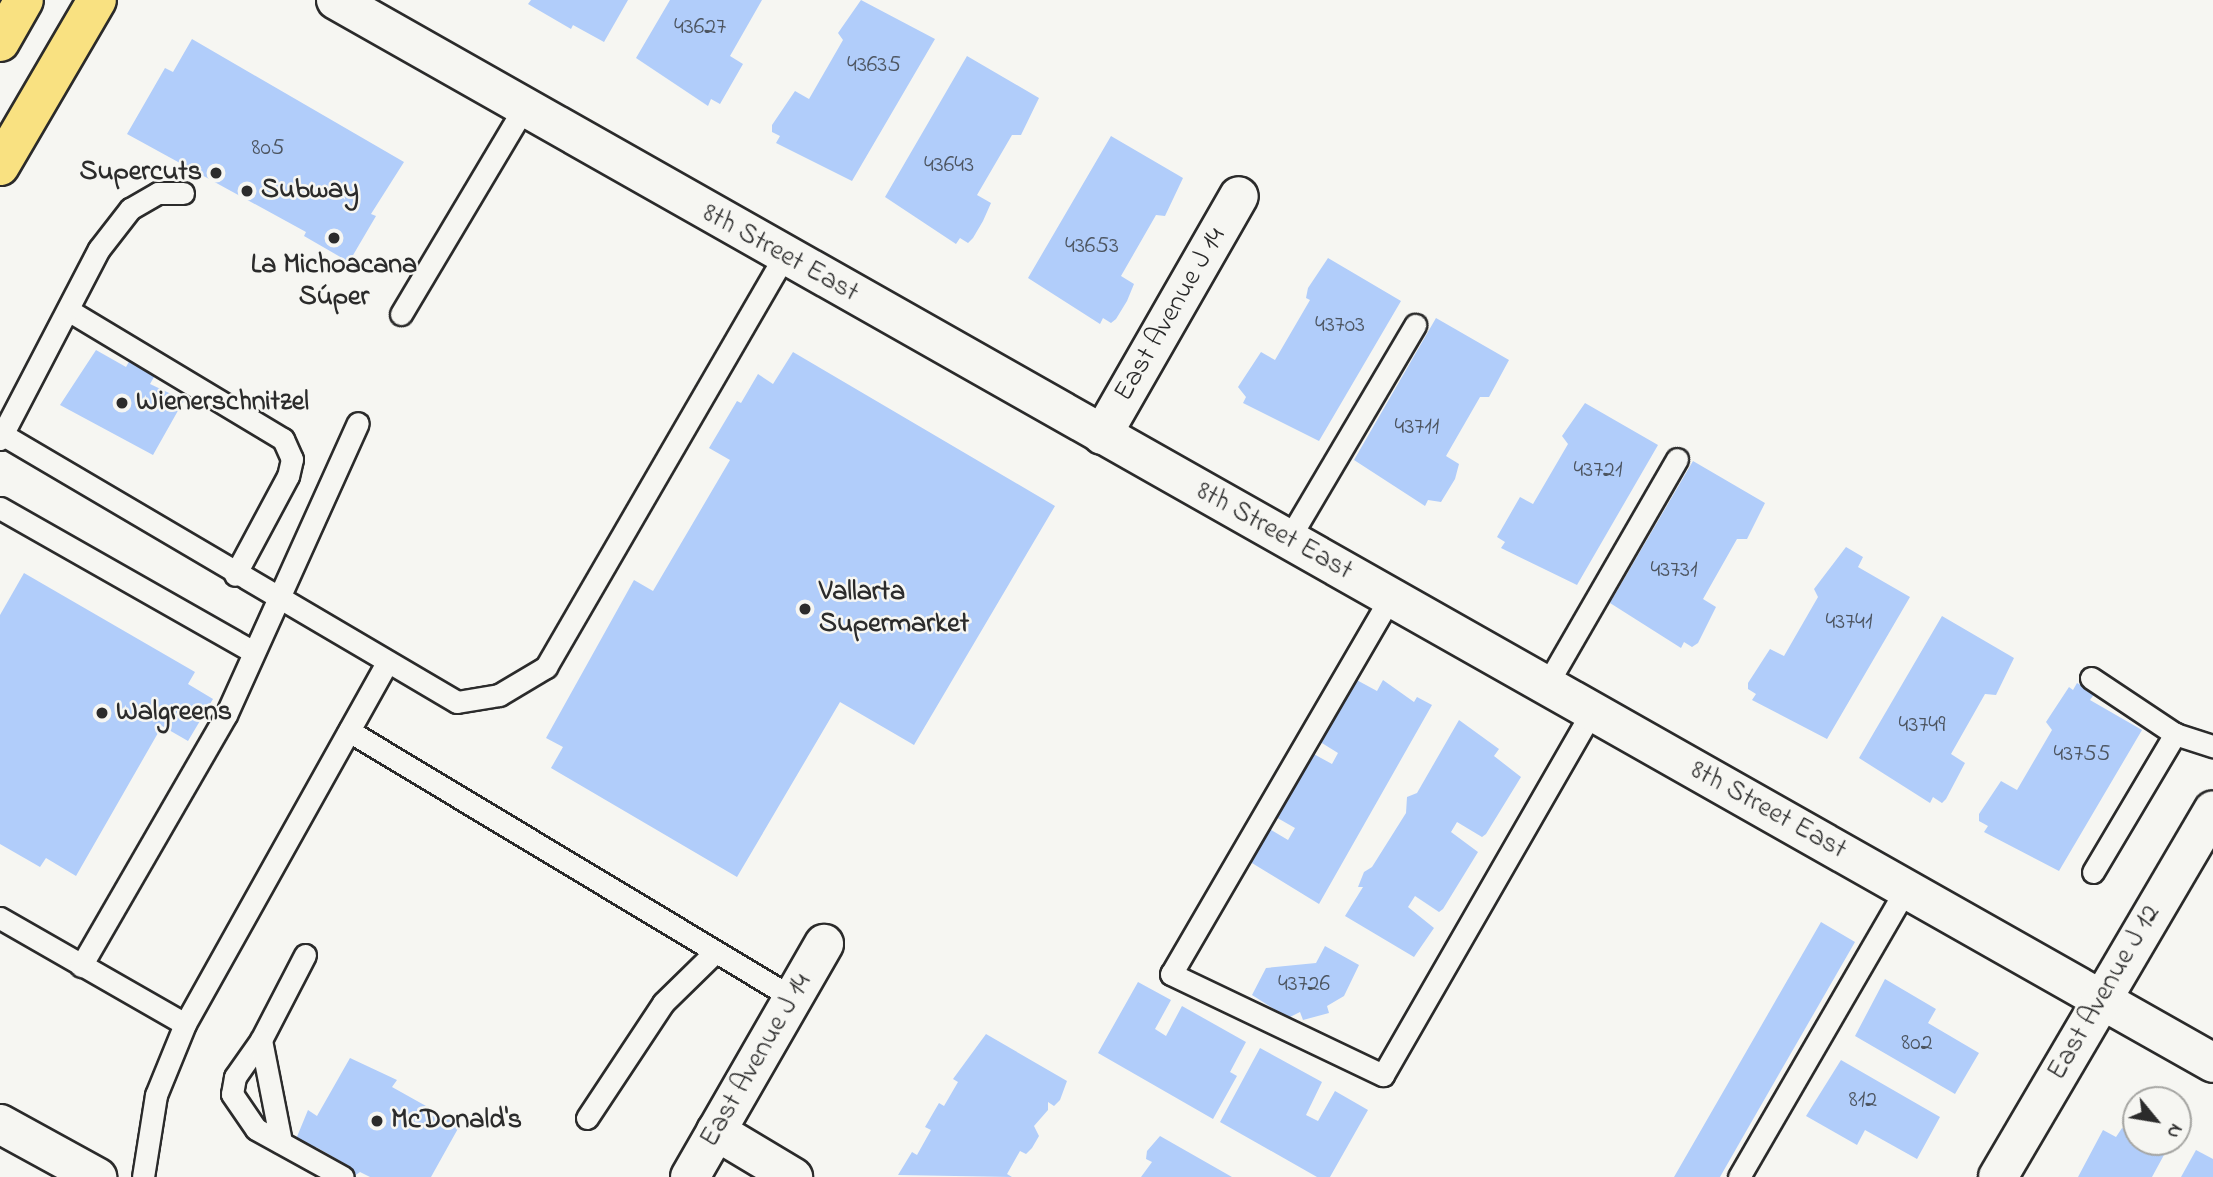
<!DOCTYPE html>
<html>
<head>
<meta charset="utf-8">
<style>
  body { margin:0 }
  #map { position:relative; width:2213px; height:1177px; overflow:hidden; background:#f6f6f2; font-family:"Indie Flower",sans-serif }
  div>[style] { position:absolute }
  .building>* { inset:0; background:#b1cdfa }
  .roads { filter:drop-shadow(2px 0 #2b2b2b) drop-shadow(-2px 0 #2b2b2b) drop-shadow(0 2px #2b2b2b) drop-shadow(0 -2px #2b2b2b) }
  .lane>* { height:21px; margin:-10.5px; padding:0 10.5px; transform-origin:10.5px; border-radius:10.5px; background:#f6f6f2 }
  .street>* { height:38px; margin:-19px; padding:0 19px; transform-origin:19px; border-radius:19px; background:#f6f6f2 }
  .secondary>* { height:38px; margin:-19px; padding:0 19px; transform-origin:19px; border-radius:19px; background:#f6f6f2 }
  .primary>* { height:38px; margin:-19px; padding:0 19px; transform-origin:19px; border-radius:19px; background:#f9e181 }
  .dots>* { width:19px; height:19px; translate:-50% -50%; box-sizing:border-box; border:4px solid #f6f6f2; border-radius:50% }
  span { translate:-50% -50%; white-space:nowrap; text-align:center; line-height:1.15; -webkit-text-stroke:5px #f6f6f2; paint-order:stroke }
  .number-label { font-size:24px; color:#4c545f }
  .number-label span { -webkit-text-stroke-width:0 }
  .poi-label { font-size:28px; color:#2b2b2b; font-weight:700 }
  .right { translate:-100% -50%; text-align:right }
  .left { translate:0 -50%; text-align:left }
  .street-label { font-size:28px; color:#2b2b2b }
  .north { position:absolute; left:2122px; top:1086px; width:70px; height:70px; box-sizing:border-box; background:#f6f6f2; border:2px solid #a5a5a2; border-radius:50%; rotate:120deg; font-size:19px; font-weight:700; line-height:28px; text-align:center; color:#2b2b2b }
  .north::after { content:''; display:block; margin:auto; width:24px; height:32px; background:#2b2b2b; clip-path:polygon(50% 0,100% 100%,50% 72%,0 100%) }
</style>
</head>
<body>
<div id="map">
  <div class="building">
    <div style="clip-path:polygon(531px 0,628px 0,604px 42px,573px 25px,571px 29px,528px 4px)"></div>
    <div style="clip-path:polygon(670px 0,762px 0,730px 56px,743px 64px,720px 104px,711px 99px,708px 106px,636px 58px)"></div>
    <div style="clip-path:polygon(861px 0,935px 39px,852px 181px,776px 143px,780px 136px,772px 132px,772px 125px,795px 91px,809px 99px,843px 40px,838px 33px)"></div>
    <div style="clip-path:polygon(192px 39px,404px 162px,371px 214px,376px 216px,349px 262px,304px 236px,306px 232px,127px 134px,165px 68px,173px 72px)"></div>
    <div style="clip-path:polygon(967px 56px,1039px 98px,1021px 135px,1012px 135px,977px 195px,991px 203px,983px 221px,973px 238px,968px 243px,960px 238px,956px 244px,885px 197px)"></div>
    <div style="clip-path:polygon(1111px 136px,1183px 178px,1165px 216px,1156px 215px,1121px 276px,1134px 284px,1127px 301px,1116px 319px,1111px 323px,1103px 318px,1100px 324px,1028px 278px)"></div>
    <div style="clip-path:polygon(1328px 258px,1401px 301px,1319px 441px,1243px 403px,1246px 397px,1238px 387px,1261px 352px,1275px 360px,1310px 300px,1306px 298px,1308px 288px)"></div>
    <div style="clip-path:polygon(1436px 318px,1509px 360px,1489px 397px,1480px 397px,1446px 456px,1459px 464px,1455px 479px,1441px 502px,1428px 500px,1425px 506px,1354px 460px)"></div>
    <div style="clip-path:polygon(96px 350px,126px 367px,131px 358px,158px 370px,150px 384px,184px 400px,153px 455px,60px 405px)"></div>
    <div style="clip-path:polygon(793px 352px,1055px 506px,914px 745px,840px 702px,737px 877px,551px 768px,563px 747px,546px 738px,634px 580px,653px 591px,730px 460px,709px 448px,737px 401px,741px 403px,758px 374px,773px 384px)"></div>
    <div style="clip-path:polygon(1585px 403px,1658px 445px,1577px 585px,1501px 548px,1505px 542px,1497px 537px,1520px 497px,1533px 504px,1568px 444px,1562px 436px)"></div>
    <div style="clip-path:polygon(1693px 461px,1765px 503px,1747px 539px,1737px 539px,1703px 599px,1716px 607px,1698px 643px,1692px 647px,1684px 642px,1681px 648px,1610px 603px)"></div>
    <div style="clip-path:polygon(1846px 547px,1863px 557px,1858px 567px,1910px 597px,1827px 739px,1752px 700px,1756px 694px,1748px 689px,1748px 683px,1770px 649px,1784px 656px,1818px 597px,1814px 589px)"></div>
    <div style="clip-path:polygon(24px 573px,195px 672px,188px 684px,213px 699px,188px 741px,162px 726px,76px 876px,46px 858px,40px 867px,0 844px,0 615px)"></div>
    <div style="clip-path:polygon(1942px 616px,2014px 658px,1996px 695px,1985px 694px,1951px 754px,1965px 763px,1946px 799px,1942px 803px,1933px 797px,1930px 803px,1859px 758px)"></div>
    <div style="clip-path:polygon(1353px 678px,1377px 691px,1383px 680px,1414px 702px,1417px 697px,1432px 705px,1319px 904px,1247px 860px,1266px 827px,1288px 840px,1295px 828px,1274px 816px,1310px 752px,1332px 764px,1338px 753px,1317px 740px)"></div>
    <div style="clip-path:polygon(2077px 683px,2095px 693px,2090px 700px,2142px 730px,2059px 871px,1984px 832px,1988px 826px,1979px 821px,1979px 814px,2001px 781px,2017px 790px,2052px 730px,2046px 722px,2069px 687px,2073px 690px)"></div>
    <div style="clip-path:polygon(1459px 720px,1499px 749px,1494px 756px,1521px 777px,1486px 834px,1482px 837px,1457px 822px,1451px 832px,1478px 852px,1443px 909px,1439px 912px,1415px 896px,1408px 907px,1434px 928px,1414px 957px,1345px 916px,1363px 887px,1358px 887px,1364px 872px,1372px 867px,1406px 813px,1407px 797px,1417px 793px)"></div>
    <div style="clip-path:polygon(1821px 922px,1855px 942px,1748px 1128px,1720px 1177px,1674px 1177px)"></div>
    <div style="clip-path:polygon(1325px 946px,1359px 965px,1344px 996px,1327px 1006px,1329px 1013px,1303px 1020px,1300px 1012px,1290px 1017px,1282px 1014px,1252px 995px,1266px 968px,1316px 963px)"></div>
    <div style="clip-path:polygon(1885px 979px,1936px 1009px,1928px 1023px,1979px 1053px,1955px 1094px,1855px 1036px)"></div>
    <div style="clip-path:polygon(1138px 982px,1171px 1000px,1155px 1029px,1166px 1036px,1182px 1006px,1246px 1042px,1230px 1072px,1237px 1076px,1213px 1119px,1098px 1053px)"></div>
    <div style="clip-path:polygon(986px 1034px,1067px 1081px,1060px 1100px,1054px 1106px,1048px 1102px,1048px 1110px,1034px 1126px,1039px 1136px,1032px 1148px,1026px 1154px,1020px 1151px,1007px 1174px,1012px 1177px,898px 1175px,912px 1152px,917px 1155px,931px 1130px,925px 1127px,939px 1103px,944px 1106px,958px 1082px,953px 1079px)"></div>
    <div style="clip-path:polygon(1260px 1048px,1322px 1082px,1306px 1115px,1318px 1121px,1335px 1091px,1368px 1110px,1330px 1177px,1317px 1177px,1220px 1122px)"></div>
    <div style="clip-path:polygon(350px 1058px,397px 1080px,392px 1087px,460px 1125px,431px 1177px,370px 1177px,360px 1172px,353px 1177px,338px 1169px,342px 1162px,316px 1147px,312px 1154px,294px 1144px,308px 1110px,317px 1116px)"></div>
    <div style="clip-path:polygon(1841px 1060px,1940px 1117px,1917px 1159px,1865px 1130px,1857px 1145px,1806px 1116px)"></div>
    <div style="clip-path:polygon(2136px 1127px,2136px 1142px,2171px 1142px,2152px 1177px,2078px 1177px,2103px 1130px,2116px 1137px,2122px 1128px,2132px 1134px)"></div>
    <div style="clip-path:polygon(1160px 1136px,1232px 1177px,1141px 1177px,1152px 1162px,1146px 1159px,1147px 1151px)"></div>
    <div style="clip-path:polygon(2196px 1150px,2213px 1159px,2213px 1177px,2181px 1177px)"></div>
  </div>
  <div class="roads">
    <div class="lane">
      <div style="left:68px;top:310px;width:251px;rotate:31deg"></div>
      <div style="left:283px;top:439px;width:22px;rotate:66deg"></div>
      <div style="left:292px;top:459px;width:17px;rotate:103deg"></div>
      <div style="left:288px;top:476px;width:112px;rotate:118.2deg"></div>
      <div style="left:401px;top:314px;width:239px;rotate:-59.2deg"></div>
      <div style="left:0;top:433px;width:530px;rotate:30.48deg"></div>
      <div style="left:457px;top:702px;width:43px;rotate:-9.5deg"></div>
      <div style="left:499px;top:695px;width:55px;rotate:-30.8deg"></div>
      <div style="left:546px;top:667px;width:475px;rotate:-59.9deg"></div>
      <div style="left:0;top:439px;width:214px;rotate:-62.5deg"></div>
      <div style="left:99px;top:249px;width:51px;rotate:-52.2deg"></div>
      <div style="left:130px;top:209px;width:32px;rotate:-30deg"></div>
      <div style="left:158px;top:193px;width:25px"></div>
      <div style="left:0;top:508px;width:290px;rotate:29.6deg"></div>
      <div style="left:1288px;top:540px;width:250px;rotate:-59.4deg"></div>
      <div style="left:1390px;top:598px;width:435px;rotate:120.2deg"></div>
      <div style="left:1171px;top:974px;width:235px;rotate:25.5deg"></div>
      <div style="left:1383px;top:1075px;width:419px;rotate:-60.1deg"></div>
      <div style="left:2091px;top:678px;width:101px;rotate:33.7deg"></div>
      <div style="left:1546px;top:686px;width:262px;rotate:-60deg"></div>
      <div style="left:349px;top:731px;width:518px;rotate:31.02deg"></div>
      <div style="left:2093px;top:872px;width:161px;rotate:-59.3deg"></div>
      <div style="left:2175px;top:734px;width:40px;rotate:18deg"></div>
      <div style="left:0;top:918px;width:213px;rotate:29.8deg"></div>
      <div style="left:185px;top:1024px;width:77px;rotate:112.2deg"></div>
      <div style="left:156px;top:1095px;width:83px;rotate:99deg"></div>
      <div style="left:305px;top:955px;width:96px;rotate:117.4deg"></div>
      <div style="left:261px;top:1040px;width:45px;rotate:125.1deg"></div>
      <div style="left:235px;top:1077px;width:17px;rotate:100deg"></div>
      <div style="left:232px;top:1094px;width:42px;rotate:55.6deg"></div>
      <div style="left:256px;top:1129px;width:99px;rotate:28.9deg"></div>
      <div style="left:81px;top:966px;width:290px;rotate:-60deg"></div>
      <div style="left:226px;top:715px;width:320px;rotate:-65.7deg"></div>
      <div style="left:185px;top:1024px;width:412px;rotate:-60.8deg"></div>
      <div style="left:261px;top:1040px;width:104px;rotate:78.9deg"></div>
      <div style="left:587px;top:1118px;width:138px;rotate:-56.5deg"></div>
      <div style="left:663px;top:1003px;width:73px;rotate:-44.4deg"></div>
      <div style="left:1739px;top:1177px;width:333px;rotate:-59.9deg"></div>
    </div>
    <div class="street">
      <div style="left:336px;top:0;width:2157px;rotate:29.52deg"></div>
      <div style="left:1102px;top:435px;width:275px;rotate:-60.2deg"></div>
      <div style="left:716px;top:1131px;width:90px;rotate:30.9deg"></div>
      <div style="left:690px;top:1177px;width:269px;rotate:-60.1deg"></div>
      <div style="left:1998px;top:1177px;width:425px;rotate:-59.6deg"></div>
    </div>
    <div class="secondary">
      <div style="left:0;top:1124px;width:111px;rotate:28.7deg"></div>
    </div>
    <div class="primary">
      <div style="left:0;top:42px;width:48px;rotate:-60.3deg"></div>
      <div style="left:0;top:166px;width:192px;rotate:-59.7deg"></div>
    </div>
  </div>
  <div class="dots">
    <div style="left:216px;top:173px;background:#2b2b2b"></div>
    <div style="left:247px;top:191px;background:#2b2b2b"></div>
    <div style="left:334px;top:238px;background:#2b2b2b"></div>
    <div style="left:122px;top:403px;background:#2b2b2b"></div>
    <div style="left:805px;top:609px;background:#2b2b2b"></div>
    <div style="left:102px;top:713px;background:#2b2b2b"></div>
    <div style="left:377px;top:1121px;background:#2b2b2b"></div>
  </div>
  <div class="number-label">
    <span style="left:700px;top:28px">43627</span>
    <span style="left:874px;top:66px">43635</span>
    <span style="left:268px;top:149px">805</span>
    <span style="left:949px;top:166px">43643</span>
    <span style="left:1092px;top:247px">43653</span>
    <span style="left:1340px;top:326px">43703</span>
    <span style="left:1417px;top:428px">43711</span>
    <span style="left:1598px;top:471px">43721</span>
    <span style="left:1674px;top:571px">43731</span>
    <span style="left:1849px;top:623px">43741</span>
    <span style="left:1922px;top:726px">43749</span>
    <span style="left:2082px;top:755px">43755</span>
    <span style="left:1304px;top:985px">43726</span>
    <span style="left:1917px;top:1044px">802</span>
    <span style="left:1863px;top:1101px">812</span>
  </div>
  <div class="poi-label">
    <span class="right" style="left:202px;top:173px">Supercuts</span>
    <span class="left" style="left:261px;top:191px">Subway</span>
    <span style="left:334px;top:282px">La Michoacana<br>Súper</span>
    <span class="left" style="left:136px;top:403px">Wienerschnitzel</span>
    <span class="left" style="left:819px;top:609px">Vallarta<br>Supermarket</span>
    <span class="left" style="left:116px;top:713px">Walgreens</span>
    <span class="left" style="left:391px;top:1121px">McDonald's</span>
  </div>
  <div class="street-label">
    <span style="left:780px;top:254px;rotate:29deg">8th Street East</span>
    <span style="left:1171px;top:315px;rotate:-60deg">East Avenue J 14</span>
    <span style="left:1274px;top:532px;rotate:29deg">8th Street East</span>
    <span style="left:1768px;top:811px;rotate:29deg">8th Street East</span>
    <span style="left:2105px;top:993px;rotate:-60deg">East Avenue J 12</span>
    <span style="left:757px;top:1061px;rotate:-60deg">East Avenue J 14</span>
  </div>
  <div class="north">N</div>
</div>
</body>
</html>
